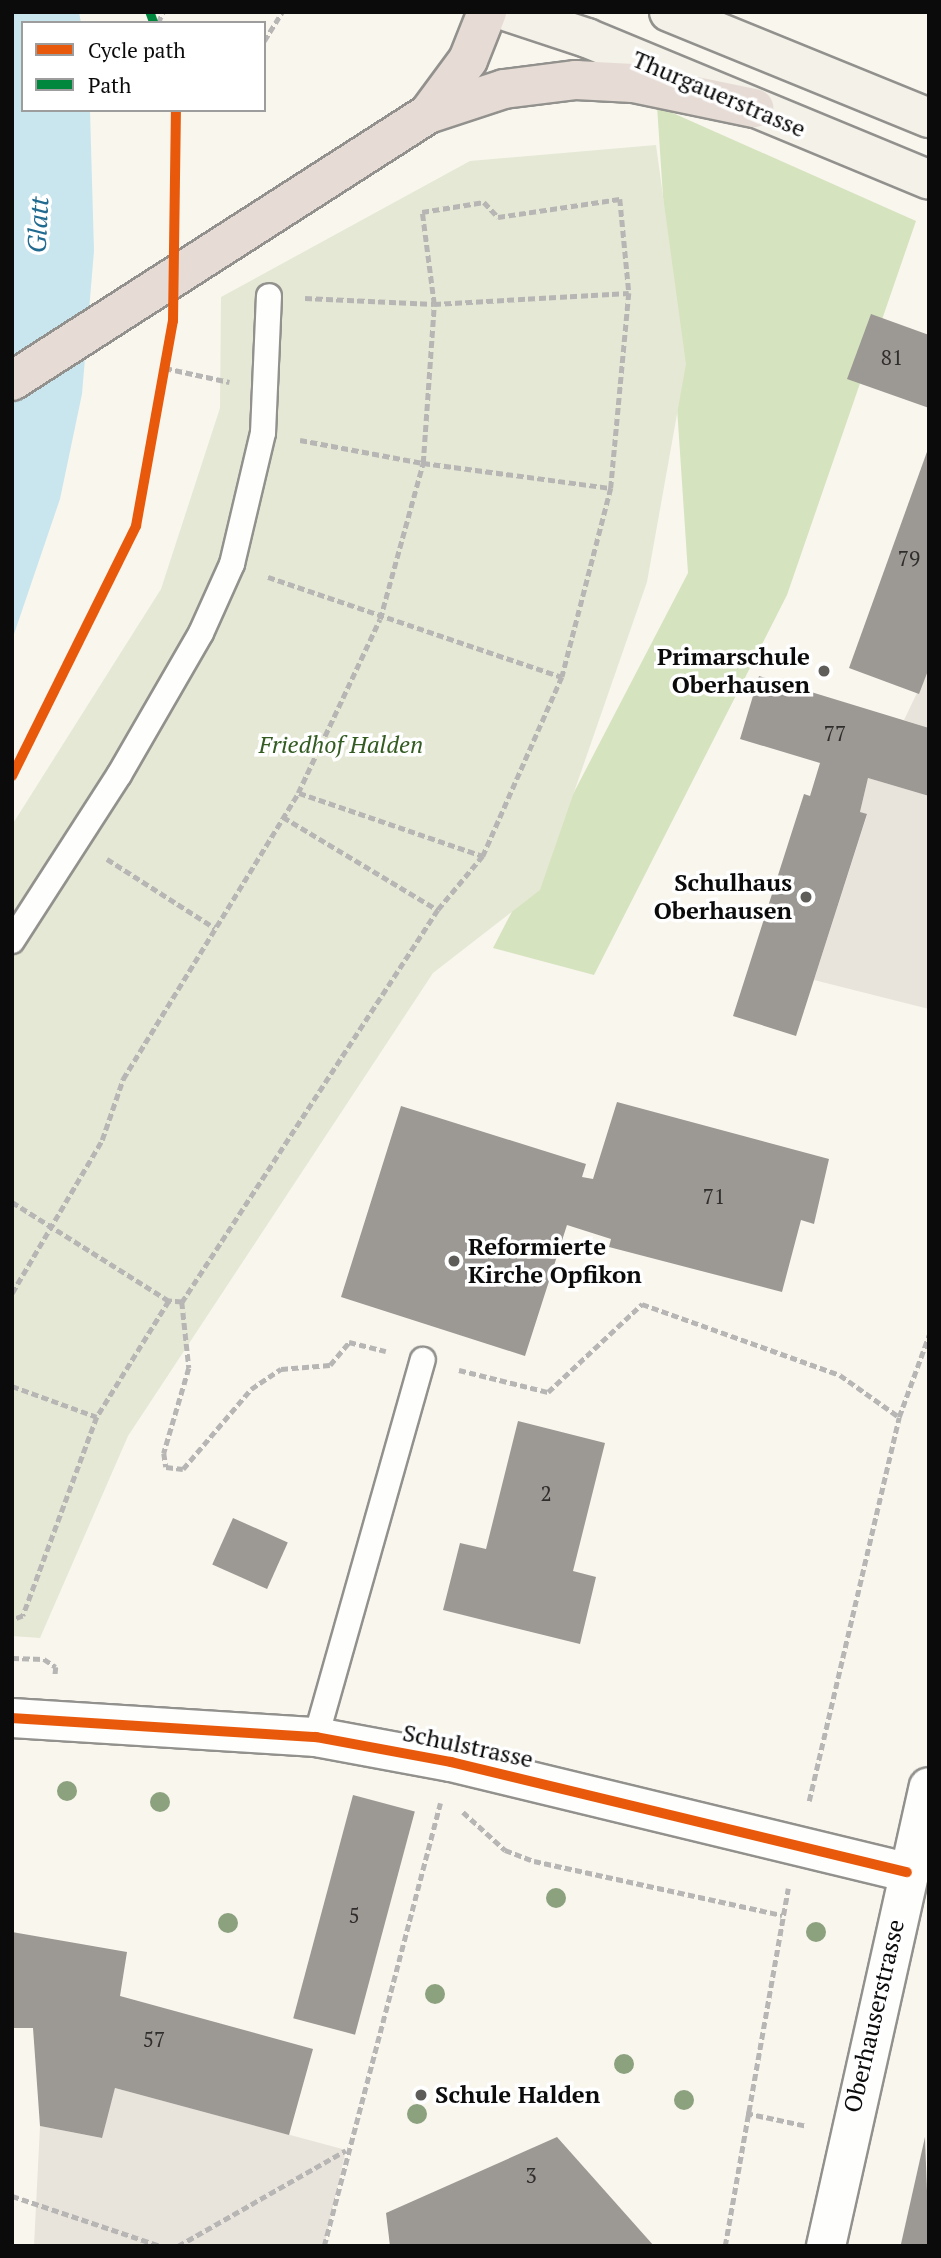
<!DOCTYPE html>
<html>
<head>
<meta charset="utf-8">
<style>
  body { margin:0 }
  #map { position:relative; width:941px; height:2258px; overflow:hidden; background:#f9f6ee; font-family:"PT Serif",serif }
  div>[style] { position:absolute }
  .forest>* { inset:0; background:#d5e3bf }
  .cemetery>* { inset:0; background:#e5e8d4 }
  .plaza>* { inset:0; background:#e8e4db }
  .water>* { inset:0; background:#c9e6ef }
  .building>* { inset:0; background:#9c9894; transform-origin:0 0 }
  .path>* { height:4.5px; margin-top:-2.25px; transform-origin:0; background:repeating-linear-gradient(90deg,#b7b6b5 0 7px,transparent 0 10.5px) }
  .roads { filter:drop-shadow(2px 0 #92918d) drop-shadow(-2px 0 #92918d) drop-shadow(0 2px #92918d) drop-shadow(0 -2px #92918d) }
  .service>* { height:24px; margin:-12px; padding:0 12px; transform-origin:12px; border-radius:12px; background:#fefefc }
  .minor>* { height:38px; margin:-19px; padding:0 19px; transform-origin:19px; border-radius:19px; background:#fefefc }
  .tertiary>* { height:38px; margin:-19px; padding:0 19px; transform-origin:19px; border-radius:19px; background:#fefefc }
  .secondary>* { height:38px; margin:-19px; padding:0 19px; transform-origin:19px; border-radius:19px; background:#f3f1e8 }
  .motorway>* { height:38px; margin:-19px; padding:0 19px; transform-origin:19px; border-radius:19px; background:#e6dcd5 }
  .quiet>* { height:9px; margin-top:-4.5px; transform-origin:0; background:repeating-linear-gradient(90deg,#00873e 0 18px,transparent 0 27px) }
  .cycleway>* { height:10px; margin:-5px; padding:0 5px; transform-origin:5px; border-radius:5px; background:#e8590c }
  .trees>* { width:20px; height:20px; margin:-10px; border-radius:50%; background:#8ca17e }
  .dots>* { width:19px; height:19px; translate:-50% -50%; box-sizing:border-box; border:4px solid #fff; border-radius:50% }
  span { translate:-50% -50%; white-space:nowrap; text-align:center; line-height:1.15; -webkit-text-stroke:7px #fff; paint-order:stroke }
  .number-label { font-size:21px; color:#2f2e2d }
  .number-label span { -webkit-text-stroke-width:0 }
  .street-label { font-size:24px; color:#0b0b0b }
  .poi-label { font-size:24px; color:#0b0b0b; font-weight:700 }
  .right { translate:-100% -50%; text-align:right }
  .left { translate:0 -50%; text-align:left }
  .park-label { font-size:24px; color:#335b22; font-style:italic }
  .water-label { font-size:26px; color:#216a90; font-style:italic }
  .frame { position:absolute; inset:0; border:14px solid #0b0b0b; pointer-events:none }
  .legend { position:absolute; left:21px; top:21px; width:245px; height:91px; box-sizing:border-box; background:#fff; border:2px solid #9d9d9d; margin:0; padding:9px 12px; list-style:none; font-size:21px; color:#0b0b0b }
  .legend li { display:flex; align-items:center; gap:14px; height:35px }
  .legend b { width:35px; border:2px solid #9d9d9d }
</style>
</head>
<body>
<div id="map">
  <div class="forest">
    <div style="clip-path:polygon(657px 106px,916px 221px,787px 595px,594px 975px,493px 948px,688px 573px)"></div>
  </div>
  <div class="cemetery">
    <div style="clip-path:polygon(656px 145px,686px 364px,647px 582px,540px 890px,433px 973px,128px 1436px,40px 1638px,12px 1636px,12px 825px,161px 589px,220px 408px,221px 297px,470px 161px)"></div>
  </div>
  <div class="plaza">
    <div style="clip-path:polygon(929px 668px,929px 728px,904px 720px)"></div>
    <div style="clip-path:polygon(868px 778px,929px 796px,929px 1009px,814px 980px,867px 815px,860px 812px)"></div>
    <div style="clip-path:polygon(115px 2088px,346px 2150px,324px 2246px,34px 2246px,40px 2126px,101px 2138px)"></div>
  </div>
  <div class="water">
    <div style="clip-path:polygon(12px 12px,79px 12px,81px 23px,23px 23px,23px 110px,90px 110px,94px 251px,82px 394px,60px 499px,12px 640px)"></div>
  </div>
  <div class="building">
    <div style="clip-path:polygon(871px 314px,929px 335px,929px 408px,847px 379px)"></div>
    <div style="clip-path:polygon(928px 449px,929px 668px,919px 694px,849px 668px)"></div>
    <div style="clip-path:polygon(759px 676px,929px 728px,929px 796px,868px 778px,860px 812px,867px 814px,796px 1036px,733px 1016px,804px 794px,810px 796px,820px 763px,740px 739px)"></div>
    <div style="clip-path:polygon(617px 1102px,829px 1159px,814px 1224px,801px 1220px,782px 1292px,609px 1247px,611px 1239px,567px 1225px,525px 1356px,341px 1297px,401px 1106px,586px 1164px,582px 1177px,593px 1179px)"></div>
    <div style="clip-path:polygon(518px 1421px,605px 1443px,573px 1571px,596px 1577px,580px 1644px,443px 1610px,460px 1543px,486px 1549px)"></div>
    <div style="left:233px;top:1518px;width:60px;height:51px;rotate:24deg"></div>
    <div style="left:353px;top:1795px;width:64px;height:231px;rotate:15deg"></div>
    <div style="clip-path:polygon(12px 1932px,127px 1952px,120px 1996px,313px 2049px,289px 2135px,115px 2088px,102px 2138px,40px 2126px,33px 2028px,12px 2028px)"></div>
    <div style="clip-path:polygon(557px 2137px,654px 2246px,390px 2246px,386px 2213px)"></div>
    <div style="clip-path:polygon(925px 2137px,929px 2246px,909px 2246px,901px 2244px)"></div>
  </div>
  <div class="path">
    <div style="left:158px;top:23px;width:12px;rotate:-66deg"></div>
    <div style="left:264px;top:41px;width:34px;rotate:-58deg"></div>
    <div style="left:305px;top:298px;width:129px;rotate:2.7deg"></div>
    <div style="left:434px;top:304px;width:195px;rotate:-3.2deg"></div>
    <div style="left:165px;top:368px;width:66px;rotate:12.3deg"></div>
    <div style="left:300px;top:440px;width:125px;rotate:10.6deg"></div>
    <div style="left:423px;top:463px;width:190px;rotate:7.6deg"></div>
    <div style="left:268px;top:577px;width:311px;rotate:18.8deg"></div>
    <div style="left:299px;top:793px;width:194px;rotate:18.9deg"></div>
    <div style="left:283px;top:817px;width:181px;rotate:31deg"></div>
    <div style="left:107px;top:859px;width:128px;rotate:32.6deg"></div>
    <div style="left:12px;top:1202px;width:186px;rotate:32.2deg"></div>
    <div style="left:12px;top:1293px;width:178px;rotate:-59.5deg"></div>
    <div style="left:102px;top:1140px;width:65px;rotate:-71deg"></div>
    <div style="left:123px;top:1079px;width:335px;rotate:-58.5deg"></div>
    <div style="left:298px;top:793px;width:192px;rotate:-64.8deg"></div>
    <div style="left:380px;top:619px;width:162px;rotate:-74.6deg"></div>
    <div style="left:423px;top:463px;width:159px;rotate:-86deg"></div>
    <div style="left:434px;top:304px;width:93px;rotate:-97.4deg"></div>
    <div style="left:422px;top:212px;width:63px;rotate:-9.2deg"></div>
    <div style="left:484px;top:202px;width:21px;rotate:47deg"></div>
    <div style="left:498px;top:217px;width:123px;rotate:-8.4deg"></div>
    <div style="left:620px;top:199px;width:94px;rotate:84.5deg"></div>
    <div style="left:629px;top:293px;width:196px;rotate:95.3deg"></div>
    <div style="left:611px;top:488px;width:195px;rotate:104.5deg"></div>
    <div style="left:562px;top:677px;width:196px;rotate:113.8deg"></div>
    <div style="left:483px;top:856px;width:70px;rotate:129.8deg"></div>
    <div style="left:438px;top:910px;width:468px;rotate:123.1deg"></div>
    <div style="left:182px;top:1302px;width:13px;rotate:-176deg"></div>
    <div style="left:169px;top:1301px;width:137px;rotate:121.8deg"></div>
    <div style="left:97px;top:1417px;width:212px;rotate:110.4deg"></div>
    <div style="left:23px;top:1616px;width:12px;rotate:160deg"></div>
    <div style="left:182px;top:1302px;width:66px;rotate:83.9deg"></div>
    <div style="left:189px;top:1368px;width:89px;rotate:106.4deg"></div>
    <div style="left:164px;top:1453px;width:14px;rotate:82deg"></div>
    <div style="left:166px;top:1467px;width:17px;rotate:7deg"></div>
    <div style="left:183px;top:1469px;width:105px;rotate:-49.6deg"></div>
    <div style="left:251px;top:1389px;width:36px;rotate:-34deg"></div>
    <div style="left:281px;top:1369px;width:49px;rotate:-4.7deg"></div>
    <div style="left:330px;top:1365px;width:30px;rotate:-50deg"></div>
    <div style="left:349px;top:1342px;width:38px;rotate:14deg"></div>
    <div style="left:459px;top:1370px;width:92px;rotate:13.9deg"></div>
    <div style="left:548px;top:1392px;width:129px;rotate:-43.1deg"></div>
    <div style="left:642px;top:1304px;width:210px;rotate:19.7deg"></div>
    <div style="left:840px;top:1375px;width:72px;rotate:35.4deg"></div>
    <div style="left:12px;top:1386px;width:90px;rotate:20deg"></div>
    <div style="left:12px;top:1658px;width:32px;rotate:2deg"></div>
    <div style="left:44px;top:1659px;width:14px;rotate:34deg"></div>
    <div style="left:56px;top:1667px;width:9px;rotate:96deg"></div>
    <div style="left:809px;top:1801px;width:394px;rotate:-76.8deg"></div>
    <div style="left:899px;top:1417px;width:87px;rotate:-69.9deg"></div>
    <div style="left:463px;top:1812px;width:57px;rotate:42.1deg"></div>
    <div style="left:505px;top:1850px;width:31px;rotate:21deg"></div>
    <div style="left:534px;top:1861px;width:254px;rotate:12.3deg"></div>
    <div style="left:746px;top:2113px;width:62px;rotate:12deg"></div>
    <div style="left:12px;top:2196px;width:157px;rotate:18.6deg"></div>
    <div style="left:178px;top:2246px;width:193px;rotate:-29.7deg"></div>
    <div style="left:324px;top:2246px;width:458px;rotate:-75.3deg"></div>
    <div style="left:725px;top:2246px;width:363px;rotate:-80deg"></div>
  </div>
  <div class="roads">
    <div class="service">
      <div style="left:12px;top:941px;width:197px;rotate:-57.2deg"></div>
      <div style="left:119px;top:775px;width:164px;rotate:-60deg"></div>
      <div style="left:201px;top:633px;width:76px;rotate:-65.8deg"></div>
      <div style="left:232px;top:564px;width:135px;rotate:-76.7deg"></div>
      <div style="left:263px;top:433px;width:137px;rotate:-87.5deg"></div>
      <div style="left:316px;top:1737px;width:392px;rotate:-74.2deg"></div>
    </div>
    <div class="minor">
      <div style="left:12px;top:1718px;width:305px;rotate:3.6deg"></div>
      <div style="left:316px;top:1737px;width:137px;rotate:10.5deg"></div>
      <div style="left:451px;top:1762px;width:469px;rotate:13.6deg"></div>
    </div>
    <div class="tertiary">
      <div style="left:826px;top:2246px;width:470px;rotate:-77.4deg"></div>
    </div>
    <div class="secondary">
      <div style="left:508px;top:12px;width:83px;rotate:18.2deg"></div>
      <div style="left:587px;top:38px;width:370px;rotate:22.5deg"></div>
      <div style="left:669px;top:12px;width:281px;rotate:22.2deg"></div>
    </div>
    <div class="motorway">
      <div style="left:428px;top:114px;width:67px;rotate:-53.5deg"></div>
      <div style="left:468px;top:60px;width:52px;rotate:-68.4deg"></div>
      <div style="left:12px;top:381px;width:494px;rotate:-32.7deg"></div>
      <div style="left:428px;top:114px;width:80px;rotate:-18.2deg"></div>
      <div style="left:504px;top:89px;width:73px;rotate:-7.1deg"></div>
      <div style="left:576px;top:80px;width:57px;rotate:3deg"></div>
      <div style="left:633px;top:83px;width:124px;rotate:11.7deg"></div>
    </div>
  </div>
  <div class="quiet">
    <div style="left:150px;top:12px;width:12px;rotate:70deg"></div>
  </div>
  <div class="cycleway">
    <div style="left:12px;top:776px;width:279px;rotate:-63.6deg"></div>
    <div style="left:136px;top:526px;width:208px;rotate:-79.8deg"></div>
    <div style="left:173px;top:321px;width:211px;rotate:-89.2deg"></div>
    <div style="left:12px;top:1718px;width:305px;rotate:3.6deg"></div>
    <div style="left:316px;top:1737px;width:137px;rotate:10.5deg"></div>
    <div style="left:451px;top:1762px;width:469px;rotate:13.6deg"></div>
  </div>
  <div class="trees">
    <div style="left:67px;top:1791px"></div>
    <div style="left:160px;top:1802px"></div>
    <div style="left:556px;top:1898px"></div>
    <div style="left:228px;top:1923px"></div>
    <div style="left:816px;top:1932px"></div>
    <div style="left:435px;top:1994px"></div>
    <div style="left:624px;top:2064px"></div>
    <div style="left:684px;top:2100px"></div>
    <div style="left:417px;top:2114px"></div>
  </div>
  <div class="dots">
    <div style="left:824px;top:671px;background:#5e5d5a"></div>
    <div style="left:806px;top:897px;background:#5e5d5a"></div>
    <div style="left:454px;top:1261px;background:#5e5d5a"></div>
    <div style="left:421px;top:2095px;background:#5e5d5a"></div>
  </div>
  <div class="number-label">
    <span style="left:892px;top:357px">81</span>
    <span style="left:909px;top:558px">79</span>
    <span style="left:835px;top:733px">77</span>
    <span style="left:714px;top:1196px">71</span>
    <span style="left:546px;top:1493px">2</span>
    <span style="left:354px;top:1915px">5</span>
    <span style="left:154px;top:2039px">57</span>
    <span style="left:531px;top:2175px">3</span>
  </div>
  <div class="street-label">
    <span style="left:719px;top:94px;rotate:23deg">Thurgauerstrasse</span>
    <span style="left:468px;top:1746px;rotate:12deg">Schulstrasse</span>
    <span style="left:874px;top:2016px;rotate:-77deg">Oberhauserstrasse</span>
  </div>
  <div class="poi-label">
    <span class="right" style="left:810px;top:671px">Primarschule<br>Oberhausen</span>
    <span class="right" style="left:792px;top:897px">Schulhaus<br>Oberhausen</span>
    <span class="left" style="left:468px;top:1261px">Reformierte<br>Kirche Opfikon</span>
    <span class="left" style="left:435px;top:2095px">Schule Halden</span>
  </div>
  <div class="park-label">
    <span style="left:341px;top:745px">Friedhof Halden</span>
  </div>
  <div class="water-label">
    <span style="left:38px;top:225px;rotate:-87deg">Glatt</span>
  </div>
  <div class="frame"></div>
  <ul class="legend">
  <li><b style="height:9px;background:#e8590c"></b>Cycle path</li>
  <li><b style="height:9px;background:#00873e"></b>Path</li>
  </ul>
</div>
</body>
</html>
